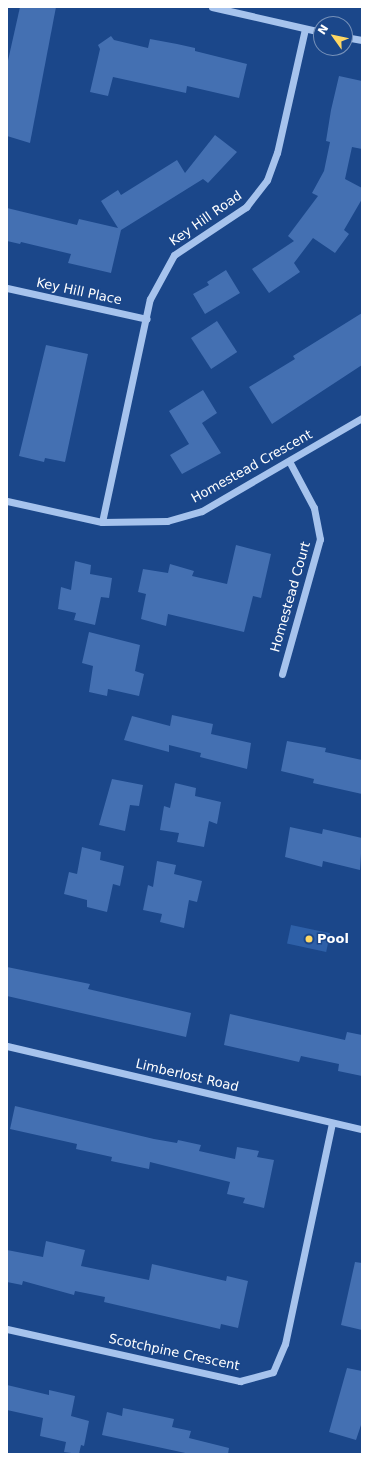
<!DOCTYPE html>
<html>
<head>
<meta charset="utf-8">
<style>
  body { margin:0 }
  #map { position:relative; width:369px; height:1461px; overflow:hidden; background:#1b478a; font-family:"DejaVu Sans",sans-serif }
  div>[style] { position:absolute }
  .green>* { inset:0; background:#2e60a8; transform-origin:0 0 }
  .building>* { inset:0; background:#4470b2; transform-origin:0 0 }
  .minor>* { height:7px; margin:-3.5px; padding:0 3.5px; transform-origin:3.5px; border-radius:3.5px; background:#a6c3ed }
  .dots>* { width:11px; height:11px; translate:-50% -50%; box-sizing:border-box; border:2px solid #1b478a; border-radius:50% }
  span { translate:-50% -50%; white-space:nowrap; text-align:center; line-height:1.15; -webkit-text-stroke:3px #1b478a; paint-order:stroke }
  .street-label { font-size:13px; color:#fff }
  .poi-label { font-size:13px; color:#fff; font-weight:700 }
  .left { translate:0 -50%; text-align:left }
  .frame { position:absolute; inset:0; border:8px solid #fff; pointer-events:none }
  .north { position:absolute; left:313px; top:16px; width:40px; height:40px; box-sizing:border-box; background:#1b478a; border:1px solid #7691b9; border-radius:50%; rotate:303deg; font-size:11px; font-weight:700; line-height:16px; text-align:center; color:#fff }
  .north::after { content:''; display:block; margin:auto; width:14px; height:18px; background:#fed763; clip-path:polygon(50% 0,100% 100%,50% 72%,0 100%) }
</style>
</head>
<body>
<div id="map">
  <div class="green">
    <div style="left:291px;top:925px;width:40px;height:19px;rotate:12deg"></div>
  </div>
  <div class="building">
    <div style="clip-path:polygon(20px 7px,56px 7px,30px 143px,7px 136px,7px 65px)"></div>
    <div style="clip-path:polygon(111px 36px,114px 40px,148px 48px,150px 39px,177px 44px,195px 48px,195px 51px,247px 64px,239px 98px,187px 86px,186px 93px,113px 77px,108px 96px,90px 92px,100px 49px,98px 45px)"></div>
    <div style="clip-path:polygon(339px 76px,362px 81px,362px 149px,352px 147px,345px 179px,362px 188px,362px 199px,344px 230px,349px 234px,335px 253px,313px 238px,294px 263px,300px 272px,269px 293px,252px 269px,294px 241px,288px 236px,318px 196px,312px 193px,324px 171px,330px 142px,326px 141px,331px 110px)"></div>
    <div style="clip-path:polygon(215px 135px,237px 152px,208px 183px,203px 179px,121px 230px,111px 273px,68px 263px,71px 254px,21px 242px,20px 244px,7px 241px,7px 208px,77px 225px,79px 219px,118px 228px,101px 201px,118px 190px,121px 195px,177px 160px,185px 173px)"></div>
    <div style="clip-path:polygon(226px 270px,240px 293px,205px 314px,193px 294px,209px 285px,207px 282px)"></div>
    <div style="clip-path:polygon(362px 313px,362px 365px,272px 424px,249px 387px,295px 359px,293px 356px)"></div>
    <div style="left:217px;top:321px;width:37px;height:31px;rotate:57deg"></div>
    <div style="clip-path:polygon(46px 345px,88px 354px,65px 462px,45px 458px,44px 462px,19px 456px)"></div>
    <div style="clip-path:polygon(203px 390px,217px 413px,202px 423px,221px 453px,182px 474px,170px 455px,189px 444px,169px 411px)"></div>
    <div style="clip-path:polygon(236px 545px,271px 554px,261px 598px,253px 596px,244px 632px,168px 614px,166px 626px,141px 619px,146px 594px,138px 592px,143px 569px,168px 573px,170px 564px,194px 571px,192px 576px,227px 584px)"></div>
    <div style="clip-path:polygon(75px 561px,91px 565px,90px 574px,112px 578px,109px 598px,101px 597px,95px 625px,74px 620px,76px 613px,58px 609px,61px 587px,71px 590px)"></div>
    <div style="clip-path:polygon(89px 632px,140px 645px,135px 671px,144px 674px,139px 696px,108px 689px,107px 696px,89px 692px,93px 666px,82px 663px)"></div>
    <div style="clip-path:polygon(172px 715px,213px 724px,211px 734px,251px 743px,247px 769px,200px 757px,201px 753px,169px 745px,169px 752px,124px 740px,132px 716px,170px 726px)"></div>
    <div style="clip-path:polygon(287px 741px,326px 748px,325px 752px,362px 760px,362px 794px,313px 783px,314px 779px,281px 771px)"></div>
    <div style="clip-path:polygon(112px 779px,143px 785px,139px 806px,130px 805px,125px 831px,99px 825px)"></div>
    <div style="clip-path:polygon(175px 783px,196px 788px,195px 796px,221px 802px,217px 824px,209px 821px,204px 847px,177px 842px,179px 833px,160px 830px,164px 806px,170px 808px)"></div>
    <div style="clip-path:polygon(290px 827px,322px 834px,323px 829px,362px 838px,360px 870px,323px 861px,322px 867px,285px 857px)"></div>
    <div style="clip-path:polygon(82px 847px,101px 852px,100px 860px,124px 866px,120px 886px,113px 884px,107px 912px,87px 907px,87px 900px,64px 894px,69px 872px,77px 874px)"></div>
    <div style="clip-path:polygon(157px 861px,176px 865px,174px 874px,202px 881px,197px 902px,189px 900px,184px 928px,160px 922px,162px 914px,143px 910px,148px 885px,153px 887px)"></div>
    <div style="clip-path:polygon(7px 967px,90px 984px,88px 989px,191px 1013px,186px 1037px,7px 996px)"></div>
    <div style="clip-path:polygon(230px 1014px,345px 1040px,347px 1032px,362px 1035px,362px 1076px,338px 1071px,339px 1064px,301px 1056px,299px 1062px,224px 1045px)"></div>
    <div style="clip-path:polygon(15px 1106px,154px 1139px,177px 1143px,178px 1140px,201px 1145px,199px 1151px,235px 1159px,237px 1147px,259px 1151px,257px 1157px,274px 1160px,264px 1208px,243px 1203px,245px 1198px,227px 1194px,230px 1182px,150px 1162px,149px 1169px,111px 1161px,112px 1157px,76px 1149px,77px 1144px,10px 1129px)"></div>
    <div style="clip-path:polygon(46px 1241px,85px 1250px,81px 1266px,149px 1280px,152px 1264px,226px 1281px,227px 1276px,248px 1281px,238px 1328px,221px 1324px,220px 1329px,104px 1302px,105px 1297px,75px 1291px,74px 1295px,23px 1281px,22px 1285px,7px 1282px,7px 1250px,43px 1257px)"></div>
    <div style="clip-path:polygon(355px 1262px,362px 1263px,362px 1330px,341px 1325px)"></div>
    <div style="clip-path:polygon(347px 1368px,362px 1371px,362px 1422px,356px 1440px,329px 1432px)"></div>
    <div style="clip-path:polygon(7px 1385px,49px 1395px,49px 1390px,75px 1396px,71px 1416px,89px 1421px,84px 1446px,81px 1445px,79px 1454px,64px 1452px,66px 1442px,40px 1436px,43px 1418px,7px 1410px)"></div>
    <div style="clip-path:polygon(123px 1408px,174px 1419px,172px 1427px,191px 1431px,189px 1438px,229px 1448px,228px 1454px,190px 1454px,102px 1435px,107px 1412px,122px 1416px)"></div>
  </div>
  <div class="minor">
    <div style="left:212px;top:7px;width:112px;rotate:12.9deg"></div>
    <div style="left:345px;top:37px;width:17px;rotate:10deg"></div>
    <div style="left:7px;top:288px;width:143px;rotate:12.5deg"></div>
    <div style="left:7px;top:501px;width:97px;rotate:12.5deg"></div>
    <div style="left:102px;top:522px;width:65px;rotate:-0.9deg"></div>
    <div style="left:167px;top:521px;width:36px;rotate:-16deg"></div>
    <div style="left:202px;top:511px;width:185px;rotate:-30.2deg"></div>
    <div style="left:102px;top:522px;width:228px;rotate:-77.9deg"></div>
    <div style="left:150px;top:299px;width:50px;rotate:-61.4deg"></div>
    <div style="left:174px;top:255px;width:87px;rotate:-33.7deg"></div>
    <div style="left:246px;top:207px;width:34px;rotate:-52deg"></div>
    <div style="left:267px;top:180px;width:29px;rotate:-70deg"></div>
    <div style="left:277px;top:153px;width:127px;rotate:-77.3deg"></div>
    <div style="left:282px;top:674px;width:140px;rotate:-74.3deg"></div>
    <div style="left:320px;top:539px;width:32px;rotate:-101deg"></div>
    <div style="left:314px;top:508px;width:53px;rotate:-118deg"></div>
    <div style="left:7px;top:1046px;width:365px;rotate:13.2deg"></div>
    <div style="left:7px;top:1329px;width:239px;rotate:12.6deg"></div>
    <div style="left:240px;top:1381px;width:34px;rotate:-15deg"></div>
    <div style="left:273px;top:1372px;width:30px;rotate:-67deg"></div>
    <div style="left:285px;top:1344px;width:226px;rotate:-78deg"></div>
  </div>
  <div class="dots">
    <div style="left:309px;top:939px;background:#fed763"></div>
  </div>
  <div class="street-label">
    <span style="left:206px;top:219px;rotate:-35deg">Key Hill Road</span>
    <span style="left:79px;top:292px;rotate:12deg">Key Hill Place</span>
    <span style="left:252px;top:467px;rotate:-29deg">Homestead Crescent</span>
    <span style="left:291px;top:597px;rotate:-74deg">Homestead Court</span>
    <span style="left:187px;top:1076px;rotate:13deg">Limberlost Road</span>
    <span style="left:174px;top:1353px;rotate:12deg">Scotchpine Crescent</span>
  </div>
  <div class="poi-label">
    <span class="left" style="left:317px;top:939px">Pool</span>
  </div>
  <div class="frame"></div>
  <div class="north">N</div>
</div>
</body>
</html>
